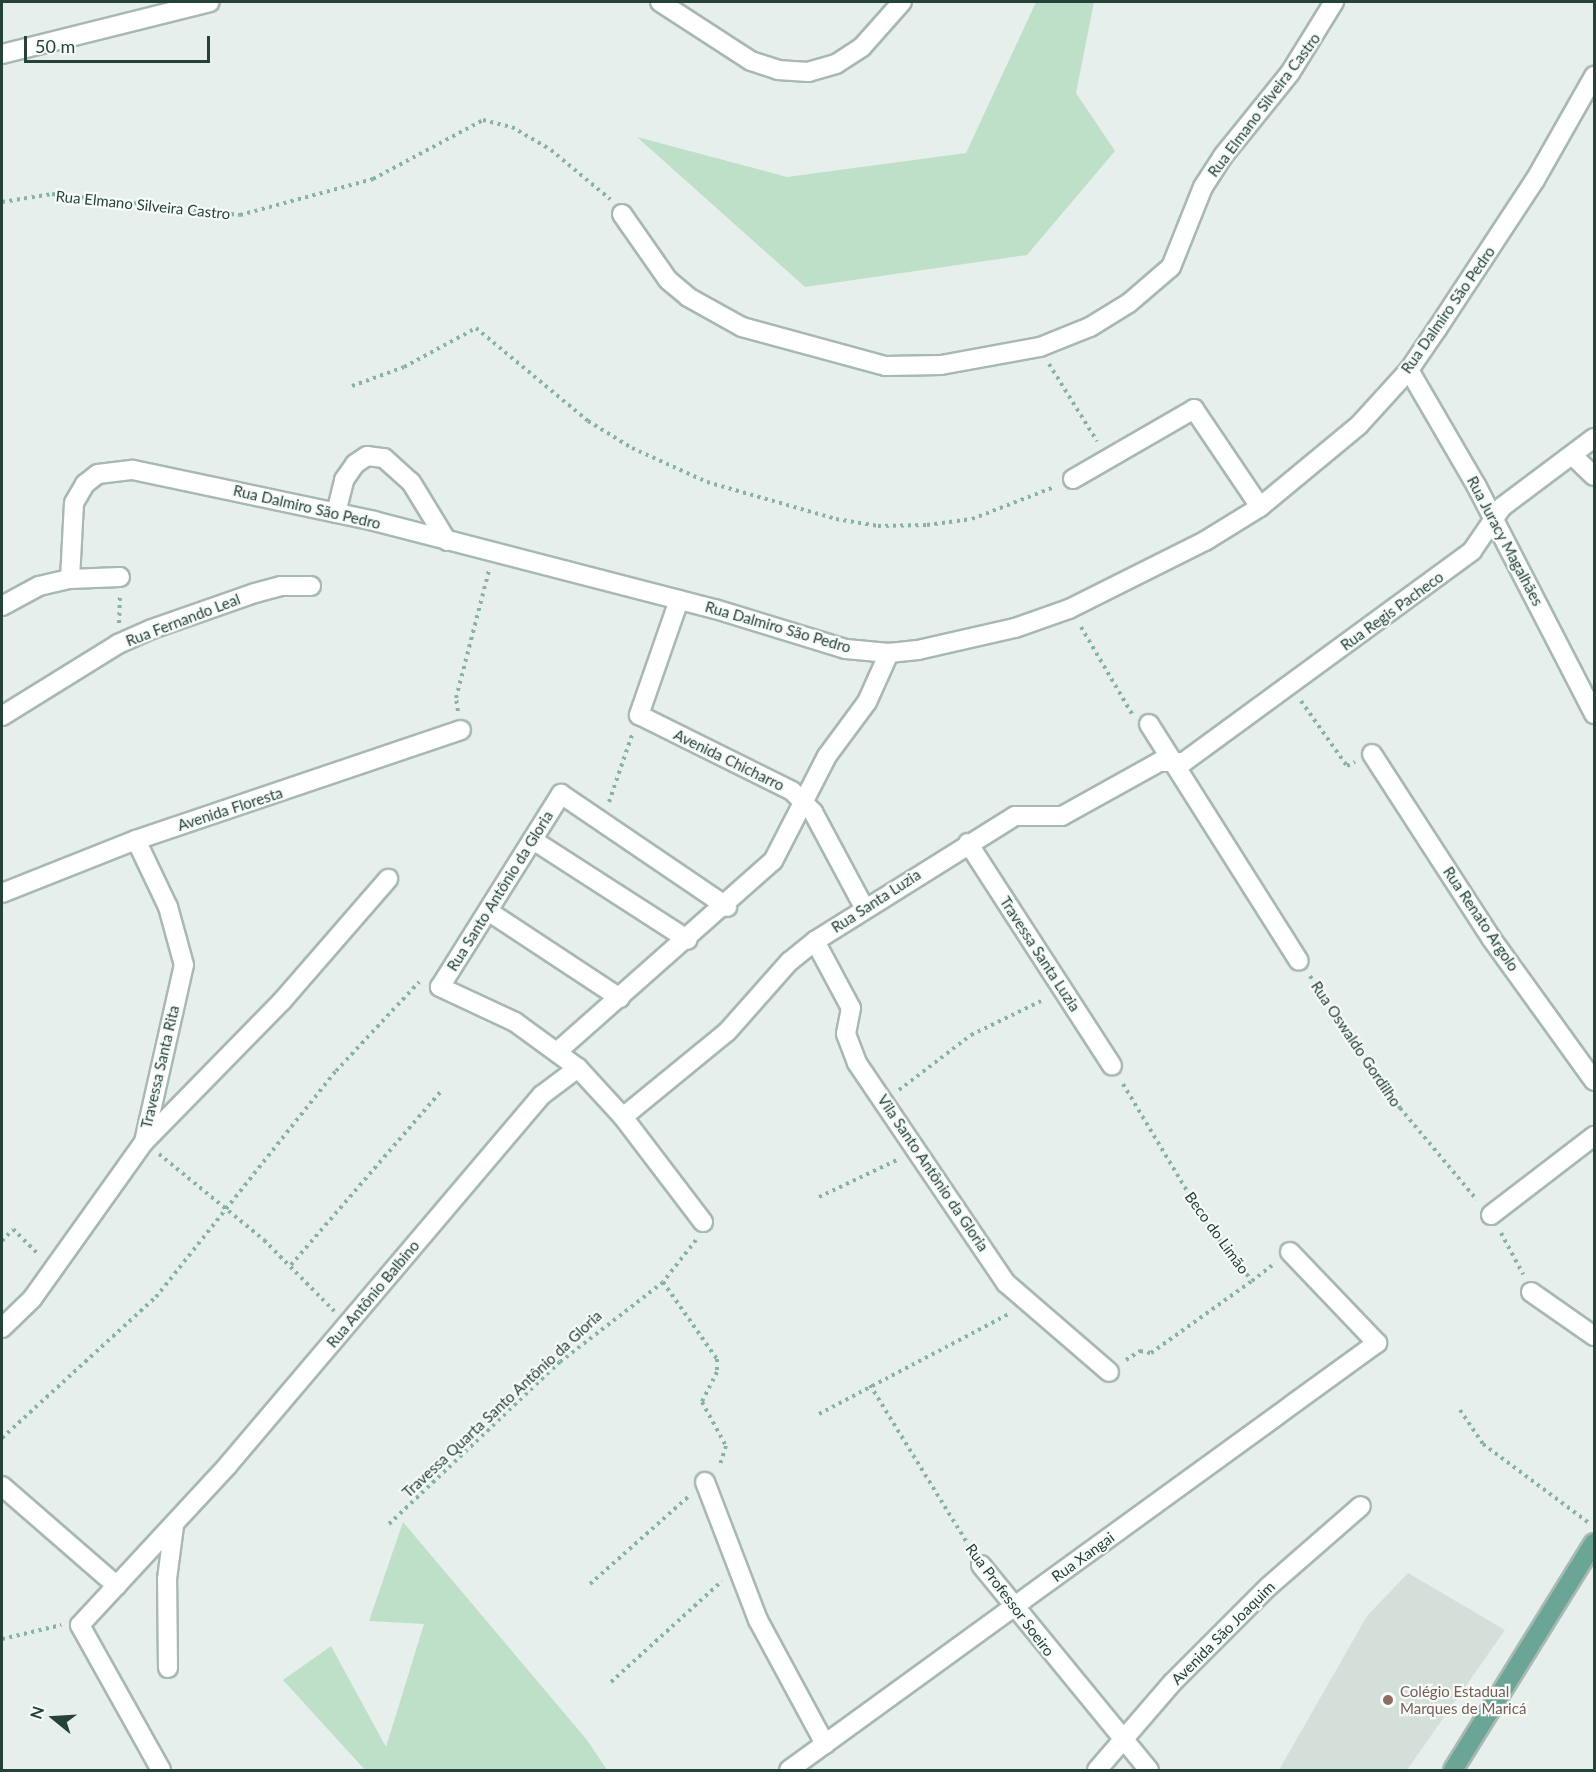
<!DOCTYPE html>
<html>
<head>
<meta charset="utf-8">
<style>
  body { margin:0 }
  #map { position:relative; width:1596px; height:1772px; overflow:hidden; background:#e6efeb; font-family:Lato,sans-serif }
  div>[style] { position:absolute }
  .built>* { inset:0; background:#d4dfda }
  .green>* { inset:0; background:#bfe0c8 }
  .path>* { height:4px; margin-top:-2px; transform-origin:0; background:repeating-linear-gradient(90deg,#86b3a5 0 3px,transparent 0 7.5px) }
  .roads { filter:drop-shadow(2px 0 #a8b8b2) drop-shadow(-2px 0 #a8b8b2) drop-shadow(0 2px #a8b8b2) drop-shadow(0 -2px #a8b8b2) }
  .minor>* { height:18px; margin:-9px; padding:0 9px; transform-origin:9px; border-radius:9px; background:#fff }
  .major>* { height:18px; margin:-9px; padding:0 9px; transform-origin:9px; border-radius:9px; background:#6aa596 }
  .dots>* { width:16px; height:16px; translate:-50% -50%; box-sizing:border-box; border:3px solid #f7fbf9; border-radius:50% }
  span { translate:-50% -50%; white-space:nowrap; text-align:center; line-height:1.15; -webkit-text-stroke:4.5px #f7fbf9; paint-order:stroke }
  .street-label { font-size:15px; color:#24423a }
  .education-label { font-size:15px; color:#785e54 }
  .left { translate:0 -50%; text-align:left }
  .frame { position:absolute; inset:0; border:3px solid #24423a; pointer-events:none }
  .north { position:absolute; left:24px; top:1688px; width:60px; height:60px; -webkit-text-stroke:4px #f7fbf9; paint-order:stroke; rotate:288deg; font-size:16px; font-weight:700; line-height:24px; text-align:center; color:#24423a }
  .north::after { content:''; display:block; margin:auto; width:21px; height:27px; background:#24423a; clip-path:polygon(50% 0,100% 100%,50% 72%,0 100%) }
  .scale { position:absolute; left:24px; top:36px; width:186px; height:27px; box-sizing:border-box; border:3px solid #24423a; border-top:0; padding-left:8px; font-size:18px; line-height:21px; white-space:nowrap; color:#24423a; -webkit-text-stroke:4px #f7fbf9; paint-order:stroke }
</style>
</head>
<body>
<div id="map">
  <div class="built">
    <div style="clip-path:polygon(1408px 1573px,1505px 1630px,1407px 1770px,1279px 1770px,1367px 1616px)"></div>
  </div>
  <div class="green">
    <div style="clip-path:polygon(1036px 2px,1094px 2px,1076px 93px,1115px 151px,1027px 255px,805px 287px,637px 137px,787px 177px,966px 153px)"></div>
    <div style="clip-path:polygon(403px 1522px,587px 1740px,607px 1770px,365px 1770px,283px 1680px,331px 1646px,386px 1747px,424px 1624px,369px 1621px)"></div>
  </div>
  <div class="path">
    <div style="left:2px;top:202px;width:51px;rotate:-9.1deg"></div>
    <div style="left:52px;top:194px;width:189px;rotate:6.4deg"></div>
    <div style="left:240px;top:215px;width:138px;rotate:-15.1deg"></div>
    <div style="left:373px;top:179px;width:125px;rotate:-28.2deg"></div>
    <div style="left:483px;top:120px;width:30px;rotate:14deg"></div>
    <div style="left:512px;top:127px;width:45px;rotate:30.5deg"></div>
    <div style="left:551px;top:150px;width:77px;rotate:39.7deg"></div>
    <div style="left:1049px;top:364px;width:91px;rotate:58.1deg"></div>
    <div style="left:352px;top:386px;width:55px;rotate:-20.1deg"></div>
    <div style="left:404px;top:367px;width:82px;rotate:-28.4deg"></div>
    <div style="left:476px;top:328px;width:146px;rotate:39.7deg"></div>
    <div style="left:588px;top:421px;width:52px;rotate:31.5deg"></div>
    <div style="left:632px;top:448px;width:82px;rotate:24.4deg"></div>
    <div style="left:707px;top:482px;width:134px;rotate:16deg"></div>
    <div style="left:836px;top:519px;width:43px;rotate:9.5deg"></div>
    <div style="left:878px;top:526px;width:49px;rotate:-1.2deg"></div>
    <div style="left:927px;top:525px;width:45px;rotate:-7.6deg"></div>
    <div style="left:972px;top:519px;width:88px;rotate:-21.3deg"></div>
    <div style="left:119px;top:623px;width:26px;rotate:-88deg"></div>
    <div style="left:1081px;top:627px;width:101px;rotate:59.6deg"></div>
    <div style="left:1301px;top:701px;width:80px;rotate:54.7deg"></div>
    <div style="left:1347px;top:766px;width:9px;rotate:-27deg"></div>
    <div style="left:458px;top:711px;width:13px;rotate:-99deg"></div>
    <div style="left:456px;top:698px;width:132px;rotate:-75.5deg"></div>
    <div style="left:609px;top:802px;width:71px;rotate:-71.1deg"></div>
    <div style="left:1310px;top:976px;width:160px;rotate:55.7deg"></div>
    <div style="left:1400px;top:1108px;width:120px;rotate:50.1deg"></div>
    <div style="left:1123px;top:1084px;width:160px;rotate:59.1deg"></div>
    <div style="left:1205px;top:1221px;width:76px;rotate:51.9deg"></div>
    <div style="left:1252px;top:1281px;width:29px;rotate:-38deg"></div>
    <div style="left:899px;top:1090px;width:91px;rotate:-37.4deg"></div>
    <div style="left:971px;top:1035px;width:82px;rotate:-25.9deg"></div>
    <div style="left:159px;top:1154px;width:136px;rotate:39.3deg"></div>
    <div style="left:264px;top:1240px;width:100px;rotate:45.4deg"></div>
    <div style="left:819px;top:1197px;width:86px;rotate:-25.4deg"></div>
    <div style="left:1501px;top:1233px;width:47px;rotate:61.8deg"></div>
    <div style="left:696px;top:1240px;width:53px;rotate:128.2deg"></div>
    <div style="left:663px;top:1282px;width:94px;rotate:55deg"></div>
    <div style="left:717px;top:1359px;width:13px;rotate:90deg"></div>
    <div style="left:717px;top:1372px;width:34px;rotate:117deg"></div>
    <div style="left:702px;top:1402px;width:50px;rotate:61.4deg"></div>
    <div style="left:726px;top:1446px;width:22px;rotate:108deg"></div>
    <div style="left:2px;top:1241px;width:16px;rotate:-47deg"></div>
    <div style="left:13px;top:1229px;width:37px;rotate:45deg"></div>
    <div style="left:291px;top:1265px;width:231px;rotate:-49.2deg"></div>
    <div style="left:1126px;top:1360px;width:17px;rotate:-33deg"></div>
    <div style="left:1140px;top:1351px;width:11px;rotate:10deg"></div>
    <div style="left:1151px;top:1353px;width:124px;rotate:-35.5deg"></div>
    <div style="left:870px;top:1385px;width:193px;rotate:58.4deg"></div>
    <div style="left:1460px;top:1410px;width:41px;rotate:55.9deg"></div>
    <div style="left:1483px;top:1444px;width:132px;rotate:36.7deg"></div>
    <div style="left:819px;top:1414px;width:215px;rotate:-27.8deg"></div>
    <div style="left:2px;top:1438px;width:209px;rotate:-42.5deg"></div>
    <div style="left:156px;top:1297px;width:289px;rotate:-51.5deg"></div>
    <div style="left:336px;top:1071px;width:122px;rotate:-47deg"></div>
    <div style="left:389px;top:1524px;width:236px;rotate:-43.5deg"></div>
    <div style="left:560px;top:1362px;width:130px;rotate:-37.8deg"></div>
    <div style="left:590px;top:1584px;width:131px;rotate:-41.6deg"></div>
    <div style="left:2px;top:1639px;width:61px;rotate:-13.3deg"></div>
    <div style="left:611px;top:1682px;width:150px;rotate:-42.3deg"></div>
  </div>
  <div class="roads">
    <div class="minor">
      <div style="left:660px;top:2px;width:108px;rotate:33deg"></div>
      <div style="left:751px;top:61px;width:28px;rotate:18deg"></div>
      <div style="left:778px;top:70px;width:30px;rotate:4deg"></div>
      <div style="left:808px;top:72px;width:29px;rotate:-16deg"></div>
      <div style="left:836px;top:64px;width:31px;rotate:-33deg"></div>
      <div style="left:862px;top:47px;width:60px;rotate:-48.4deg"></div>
      <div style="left:2px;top:54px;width:214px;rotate:-14deg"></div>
      <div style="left:622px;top:214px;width:80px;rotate:55.1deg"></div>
      <div style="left:668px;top:280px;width:26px;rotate:40deg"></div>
      <div style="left:688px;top:297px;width:62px;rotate:29.1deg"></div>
      <div style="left:742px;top:327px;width:149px;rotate:15.2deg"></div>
      <div style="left:886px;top:366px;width:55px;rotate:-1deg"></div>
      <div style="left:941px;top:365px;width:101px;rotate:-10.3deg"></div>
      <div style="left:1040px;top:347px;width:54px;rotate:-21.8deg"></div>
      <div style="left:1090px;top:327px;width:46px;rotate:-31.6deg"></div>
      <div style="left:1129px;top:303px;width:55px;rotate:-40.6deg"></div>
      <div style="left:1171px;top:267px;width:86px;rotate:-68.2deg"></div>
      <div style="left:1203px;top:187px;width:37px;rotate:-57deg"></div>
      <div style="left:1223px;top:156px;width:107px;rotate:-51.1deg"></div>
      <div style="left:1290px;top:73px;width:84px;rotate:-58.2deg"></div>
      <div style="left:1409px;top:370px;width:133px;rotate:59.8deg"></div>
      <div style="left:1476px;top:485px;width:258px;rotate:62.7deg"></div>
      <div style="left:1572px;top:455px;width:30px;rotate:44deg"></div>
      <div style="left:1073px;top:479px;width:140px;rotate:-30deg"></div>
      <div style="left:1194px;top:409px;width:118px;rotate:56deg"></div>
      <div style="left:336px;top:513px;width:34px;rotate:-76deg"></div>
      <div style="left:344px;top:480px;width:19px;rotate:-55deg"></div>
      <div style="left:355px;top:464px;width:14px;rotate:-34deg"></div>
      <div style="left:367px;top:456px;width:17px;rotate:7deg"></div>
      <div style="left:384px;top:458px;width:36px;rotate:42deg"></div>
      <div style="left:411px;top:482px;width:69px;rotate:58.6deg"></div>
      <div style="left:70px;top:579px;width:50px;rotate:-2.3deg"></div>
      <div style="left:679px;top:600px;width:122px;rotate:109.2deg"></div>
      <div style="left:639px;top:715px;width:171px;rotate:26.4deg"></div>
      <div style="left:792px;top:791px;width:30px;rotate:45deg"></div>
      <div style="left:813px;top:812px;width:108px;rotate:61.8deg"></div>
      <div style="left:2px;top:606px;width:42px;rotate:-28.4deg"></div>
      <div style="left:39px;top:586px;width:32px;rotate:-13deg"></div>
      <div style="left:70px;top:579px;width:76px;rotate:-87deg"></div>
      <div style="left:74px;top:503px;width:22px;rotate:-60deg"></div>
      <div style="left:85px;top:484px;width:16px;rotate:-38deg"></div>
      <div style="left:98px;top:474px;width:35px;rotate:-7deg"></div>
      <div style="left:133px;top:470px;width:246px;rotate:11.9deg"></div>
      <div style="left:374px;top:521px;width:352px;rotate:14.5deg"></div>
      <div style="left:715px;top:609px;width:137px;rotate:17deg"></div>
      <div style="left:846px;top:649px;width:43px;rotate:5.3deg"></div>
      <div style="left:889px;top:653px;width:29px;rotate:-6deg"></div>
      <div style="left:918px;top:650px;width:99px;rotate:-12.8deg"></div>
      <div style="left:1015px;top:628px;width:57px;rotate:-19.4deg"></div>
      <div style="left:1069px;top:609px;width:152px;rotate:-26.6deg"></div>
      <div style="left:1205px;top:541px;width:65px;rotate:-31.7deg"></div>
      <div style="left:1260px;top:507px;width:129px;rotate:-39.6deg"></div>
      <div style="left:1359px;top:425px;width:74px;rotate:-47.7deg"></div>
      <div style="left:1409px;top:370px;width:50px;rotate:-55.7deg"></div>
      <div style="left:1437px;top:329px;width:178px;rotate:-56.7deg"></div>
      <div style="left:1535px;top:180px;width:120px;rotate:-60.4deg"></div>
      <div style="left:2px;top:716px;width:137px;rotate:-31.8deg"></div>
      <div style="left:118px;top:644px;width:37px;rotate:-24deg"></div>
      <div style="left:152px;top:629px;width:109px;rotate:-19.3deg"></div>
      <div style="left:255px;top:593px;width:27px;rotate:-15deg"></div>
      <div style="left:281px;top:586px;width:30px"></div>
      <div style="left:1149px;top:724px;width:280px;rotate:57.7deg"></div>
      <div style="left:1372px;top:754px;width:219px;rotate:57.1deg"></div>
      <div style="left:1491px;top:938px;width:176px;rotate:54.2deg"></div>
      <div style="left:533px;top:840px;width:184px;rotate:32.8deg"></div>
      <div style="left:968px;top:843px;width:265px;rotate:57.1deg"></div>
      <div style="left:2px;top:893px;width:144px;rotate:-21.6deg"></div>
      <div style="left:136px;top:840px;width:343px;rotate:-18.7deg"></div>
      <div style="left:488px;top:911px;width:158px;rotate:33.4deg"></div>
      <div style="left:815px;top:941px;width:76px;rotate:61.8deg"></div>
      <div style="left:851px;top:1008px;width:26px;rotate:101deg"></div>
      <div style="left:846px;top:1034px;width:31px;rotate:69deg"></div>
      <div style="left:857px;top:1063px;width:266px;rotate:55.9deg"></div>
      <div style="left:1006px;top:1283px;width:136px;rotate:40.8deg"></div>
      <div style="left:558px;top:1051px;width:287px;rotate:-41.5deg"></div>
      <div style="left:773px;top:861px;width:118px;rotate:-62.8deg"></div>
      <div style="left:827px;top:756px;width:67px;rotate:-53.5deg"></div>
      <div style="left:867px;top:702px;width:54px;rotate:-65.8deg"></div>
      <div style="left:623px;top:1117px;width:134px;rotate:-39.3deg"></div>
      <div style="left:727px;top:1032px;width:94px;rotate:-48.5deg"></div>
      <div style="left:789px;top:962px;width:33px;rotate:-39deg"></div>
      <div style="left:815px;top:941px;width:236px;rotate:-32deg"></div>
      <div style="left:1015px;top:816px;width:47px"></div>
      <div style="left:1062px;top:816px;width:111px;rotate:-29.1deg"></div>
      <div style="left:1159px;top:762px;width:25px"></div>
      <div style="left:1184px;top:762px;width:357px;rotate:-36.2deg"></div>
      <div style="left:1472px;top:551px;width:53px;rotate:-55.7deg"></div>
      <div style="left:1502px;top:507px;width:115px;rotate:-36.9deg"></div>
      <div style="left:144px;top:1142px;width:197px;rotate:-45.6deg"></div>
      <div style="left:282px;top:1001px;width:162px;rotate:-49deg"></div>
      <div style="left:1491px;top:1215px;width:130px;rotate:-37.5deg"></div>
      <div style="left:703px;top:1222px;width:132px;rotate:-127.3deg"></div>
      <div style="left:623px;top:1117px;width:67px;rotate:-132.6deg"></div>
      <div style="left:578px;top:1068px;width:78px;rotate:-143.9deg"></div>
      <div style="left:515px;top:1022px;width:83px;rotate:-155deg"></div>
      <div style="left:440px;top:987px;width:228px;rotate:-57.9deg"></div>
      <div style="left:561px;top:794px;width:201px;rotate:34.2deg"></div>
      <div style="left:1531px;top:1292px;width:77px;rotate:34.9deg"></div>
      <div style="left:2px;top:1328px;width:42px;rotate:-44deg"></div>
      <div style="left:32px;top:1299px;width:193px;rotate:-54.5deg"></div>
      <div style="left:144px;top:1142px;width:181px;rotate:-77.3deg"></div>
      <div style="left:184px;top:965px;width:60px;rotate:-105.4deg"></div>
      <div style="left:168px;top:907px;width:74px;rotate:-115.5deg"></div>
      <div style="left:705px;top:1482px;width:148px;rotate:69deg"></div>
      <div style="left:758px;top:1620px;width:141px;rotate:61.6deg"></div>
      <div style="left:2px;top:1486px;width:152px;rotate:41deg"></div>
      <div style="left:981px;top:1565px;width:265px;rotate:50.7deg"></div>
      <div style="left:168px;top:1668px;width:89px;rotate:-90.6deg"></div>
      <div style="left:167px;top:1579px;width:53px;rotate:-82.5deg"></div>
      <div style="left:161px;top:1770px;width:166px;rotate:-119.2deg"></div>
      <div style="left:80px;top:1625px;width:218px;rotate:-47.2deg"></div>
      <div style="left:228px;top:1465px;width:485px;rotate:-49.7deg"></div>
      <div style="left:542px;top:1095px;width:45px;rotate:-36.9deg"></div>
      <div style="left:789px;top:1770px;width:727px;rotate:-35.99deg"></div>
      <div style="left:1377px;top:1343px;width:126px;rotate:-133.7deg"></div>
      <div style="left:1097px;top:1770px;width:116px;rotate:-49.2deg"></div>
      <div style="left:1173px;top:1682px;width:134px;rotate:-45deg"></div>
      <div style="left:1268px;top:1587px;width:123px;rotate:-41.1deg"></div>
    </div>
    <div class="major">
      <div style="left:1453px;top:1770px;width:267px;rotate:-58.2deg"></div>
    </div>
  </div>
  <div class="dots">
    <div style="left:1388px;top:1700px;background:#8d6e63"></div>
  </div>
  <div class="street-label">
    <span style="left:1264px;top:105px;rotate:-53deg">Rua Elmano Silveira Castro</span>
    <span style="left:143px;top:205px;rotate:6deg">Rua Elmano Silveira Castro</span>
    <span style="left:1448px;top:310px;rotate:-55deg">Rua Dalmiro São Pedro</span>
    <span style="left:307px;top:507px;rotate:13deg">Rua Dalmiro São Pedro</span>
    <span style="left:1505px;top:541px;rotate:62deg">Rua Juracy Magalhães</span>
    <span style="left:1392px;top:611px;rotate:-36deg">Rua Regis Pacheco</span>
    <span style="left:183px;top:620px;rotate:-21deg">Rua Fernando Leal</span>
    <span style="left:778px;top:627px;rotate:16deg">Rua Dalmiro São Pedro</span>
    <span style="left:729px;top:760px;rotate:26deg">Avenida Chicharro</span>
    <span style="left:230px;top:809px;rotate:-18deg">Avenida Floresta</span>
    <span style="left:500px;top:891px;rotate:-58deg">Rua Santo Antônio da Gloria</span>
    <span style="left:876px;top:901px;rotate:-33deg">Rua Santa Luzia</span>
    <span style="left:1481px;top:919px;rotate:56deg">Rua Renato Argolo</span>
    <span style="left:1040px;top:954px;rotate:57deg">Travessa Santa Luzia</span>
    <span style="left:1356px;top:1044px;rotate:56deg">Rua Oswaldo Gordilho</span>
    <span style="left:160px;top:1067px;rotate:-77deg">Travessa Santa Rita</span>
    <span style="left:933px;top:1173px;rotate:56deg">Vila Santo Antônio da Gloria</span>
    <span style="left:1217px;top:1233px;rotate:54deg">Beco do Limão</span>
    <span style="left:373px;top:1294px;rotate:-50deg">Rua Antônio Balbino</span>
    <span style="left:502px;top:1404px;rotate:-43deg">Travessa Quarta Santo Antônio da Gloria</span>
    <span style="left:1083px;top:1557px;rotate:-36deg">Rua Xangai</span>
    <span style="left:1010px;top:1600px;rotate:53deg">Rua Professor Soeiro</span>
    <span style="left:1223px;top:1633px;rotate:-45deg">Avenida São Joaquim</span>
  </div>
  <div class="education-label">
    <span class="left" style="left:1400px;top:1700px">Colégio Estadual<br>Marques de Maricá</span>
  </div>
  <div class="frame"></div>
  <div class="north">N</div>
  <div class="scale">50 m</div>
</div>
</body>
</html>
